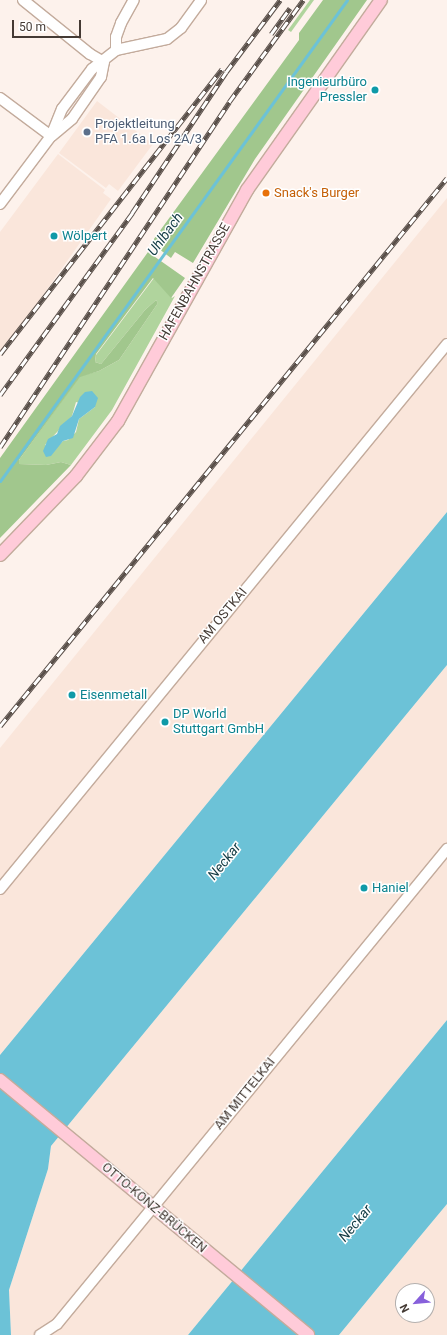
<!DOCTYPE html>
<html>
<head>
<meta charset="utf-8">
<style>
  body { margin:0 }
  #map { position:relative; width:447px; height:1335px; overflow:hidden; background:#fdf2ec; font-family:Roboto,sans-serif }
  div>[style] { position:absolute }
  .built>* { inset:0; background:#fae6db }
  .green>* { inset:0; background:#b0d49d }
  .forest>* { inset:0; background:#a1c78d }
  .water>* { inset:0; background:#6cc2d7 }
  .stream>* { height:3px; margin:-1.5px; padding:0 1.5px; transform-origin:1.5px; border-radius:1.5px; background:#6cc2d7 }
  .roads { filter:drop-shadow(1px 0 #c3ab9c) drop-shadow(-1px 0 #c3ab9c) drop-shadow(0 1px #c3ab9c) drop-shadow(0 -1px #c3ab9c) }
  .minor>* { height:10px; margin:-5px; padding:0 5px; transform-origin:5px; border-radius:5px; background:#fff }
  .major>* { height:12px; margin:-6px; padding:0 6px; transform-origin:6px; border-radius:6px; background:#ffcbd9 }
  .rail>* { height:4.5px; margin-top:-2.25px; transform-origin:0; background:repeating-linear-gradient(90deg,#fff 0 9px,#594f49 0 18px); box-sizing:border-box; border-block:1px solid #594f49 }
  .dots>* { width:11px; height:11px; translate:-50% -50%; box-sizing:border-box; border:2px solid #fff; border-radius:50% }
  span { translate:-50% -50%; white-space:nowrap; text-align:center; line-height:1.15; -webkit-text-stroke:3px #fff; paint-order:stroke }
  .culture-label { font-size:13px; color:#0d838f }
  .right { translate:-100% -50%; text-align:right }
  .left { translate:0 -50%; text-align:left }
  .service-label { font-size:13px; color:#4e5e75 }
  .food-label { font-size:13px; color:#c56008 }
  .street-label { font-size:13px; color:#443a34 }
  .water-label { font-size:14px; color:#133c45; font-style:italic }
  .north { position:absolute; left:395px; top:1283px; width:40px; height:40px; box-sizing:border-box; background:#fff; border:1px solid #b4b0ae; border-radius:50%; rotate:243deg; font-size:11px; font-weight:700; line-height:16px; text-align:center; color:#443a34 }
  .north::after { content:''; display:block; margin:auto; width:14px; height:18px; background:#8760db; clip-path:polygon(50% 0,100% 100%,50% 72%,0 100%) }
  .scale { position:absolute; left:12px; top:20px; width:69px; height:18px; box-sizing:border-box; border:2px solid #443a34; border-top:0; padding-left:5px; font-size:12px; line-height:14px; white-space:nowrap; color:#443a34; -webkit-text-stroke:3px #fff; paint-order:stroke }
</style>
</head>
<body>
<div id="map">
  <div class="built">
    <div style="clip-path:polygon(97px 101px,153px 144px,118px 191px,109px 184px,106px 188px,59px 153px)"></div>
    <div style="clip-path:polygon(58px 154px,105px 190px,103px 193px,111px 199px,0 356px,0 232px)"></div>
    <div style="clip-path:polygon(447px 198px,447px 512px,0 1055px,0 748px)"></div>
    <div style="clip-path:polygon(447px 665px,447px 1020px,188px 1335px,11px 1335px,9px 1290px,48px 1169px,51px 1146px)"></div>
    <div style="clip-path:polygon(evenodd,447px 1204px,447px 1335px,339px 1335px,417px 1240px,447px 1204px,403px 1291px,427px 1291px,427px 1315px,403px 1315px,403px 1291px)"></div>
  </div>
  <div class="green">
    <div style="clip-path:polygon(310px 0,314px 0,291px 32px,288px 30px)"></div>
    <div style="clip-path:polygon(evenodd,154px 278px,172px 298px,175px 296px,112px 410px,71px 465px,61px 462px,46px 465px,19px 464px,19px 460px,80px 376px,99px 371px,119px 360px,158px 303px,156px 300px,145px 310px,101px 364px,95px 362px,96px 355px,154px 278px,76px 402px,95px 407px,79px 419px,76px 432px,68px 440px,63px 441px,54px 450px,45px 445px,72px 416px,76px 402px)"></div>
  </div>
  <div class="forest">
    <div style="clip-path:polygon(323px 0,367px 0,255px 159px,193px 263px,175px 252px,171px 258px,151px 243px,299px 40px,299px 33px)"></div>
    <div style="clip-path:polygon(148px 252px,185px 278px,171px 298px,153px 278px,96px 354px,95px 362px,101px 364px,145px 310px,156px 300px,158px 303px,119px 360px,99px 371px,80px 377px,19px 460px,19px 464px,46px 465px,61px 462px,71px 465px,0 538px,0 458px)"></div>
  </div>
  <div class="water">
    <div style="clip-path:polygon(92px 391px,98px 398px,95px 407px,79px 419px,73px 438px,63px 441px,51px 456px,46px 457px,43px 451px,48px 439px,57px 434px,60px 426px,72px 416px,80px 397px,85px 392px)"></div>
    <div style="clip-path:polygon(447px 512px,447px 665px,51px 1146px,48px 1169px,9px 1290px,11px 1335px,0 1335px,0 1055px)"></div>
    <div style="clip-path:polygon(447px 1020px,447px 1204px,417px 1240px,339px 1335px,188px 1335px)"></div>
  </div>
  <div class="stream">
    <div style="left:0;top:481px;width:593px;rotate:-54.19deg"></div>
  </div>
  <div class="roads">
    <div class="minor">
      <div style="left:23px;top:0;width:86px;rotate:38.9deg"></div>
      <div style="left:90px;top:54px;width:16px;rotate:30deg"></div>
      <div style="left:116px;top:50px;width:13px;rotate:-90deg"></div>
      <div style="left:116px;top:37px;width:15px;rotate:-70deg"></div>
      <div style="left:121px;top:23px;width:26px;rotate:-61deg"></div>
      <div style="left:0;top:98px;width:64px;rotate:36.7deg"></div>
      <div style="left:53px;top:135px;width:25px;rotate:-40deg"></div>
      <div style="left:72px;top:119px;width:51px;rotate:-55.4deg"></div>
      <div style="left:101px;top:77px;width:15px;rotate:-79deg"></div>
      <div style="left:0;top:204px;width:85px;rotate:-53.1deg"></div>
      <div style="left:51px;top:136px;width:29px;rotate:-68deg"></div>
      <div style="left:62px;top:109px;width:50px;rotate:-53.1deg"></div>
      <div style="left:92px;top:69px;width:31px;rotate:-38deg"></div>
      <div style="left:116px;top:50px;width:52px;rotate:-12.2deg"></div>
      <div style="left:167px;top:39px;width:18px;rotate:-38deg"></div>
      <div style="left:181px;top:28px;width:34px;rotate:-54deg"></div>
      <div style="left:0;top:889px;width:705px;rotate:-50.64deg"></div>
      <div style="left:40px;top:1335px;width:20px;rotate:-33deg"></div>
      <div style="left:57px;top:1324px;width:615px;rotate:-50.61deg"></div>
    </div>
    <div class="major">
      <div style="left:0;top:555px;width:110px;rotate:-46.1deg"></div>
      <div style="left:76px;top:476px;width:69px;rotate:-52.6deg"></div>
      <div style="left:118px;top:421px;width:265px;rotate:-60.8deg"></div>
      <div style="left:247px;top:190px;width:232px;rotate:-54.8deg"></div>
      <div style="left:0;top:1080px;width:400px;rotate:39.6deg"></div>
    </div>
  </div>
  <div class="rail">
    <div style="left:271px;top:34px;width:32px;rotate:-54deg"></div>
    <div style="left:0;top:354px;width:361px;rotate:-52.1deg"></div>
    <div style="left:0;top:395px;width:225px;rotate:-54deg"></div>
    <div style="left:132px;top:213px;width:169px;rotate:-56.3deg"></div>
    <div style="left:226px;top:72px;width:90px;rotate:-53.1deg"></div>
    <div style="left:0;top:447px;width:414px;rotate:-56.4deg"></div>
    <div style="left:229px;top:102px;width:126px;rotate:-54deg"></div>
    <div style="left:0;top:726px;width:707px;rotate:-50.8deg"></div>
  </div>
  <div class="dots">
    <div style="left:375px;top:90px;background:#0f9aa8"></div>
    <div style="left:87px;top:132px;background:#5c6f8a"></div>
    <div style="left:266px;top:193px;background:#e8710a"></div>
    <div style="left:54px;top:236px;background:#0f9aa8"></div>
    <div style="left:72px;top:695px;background:#0f9aa8"></div>
    <div style="left:165px;top:722px;background:#0f9aa8"></div>
    <div style="left:364px;top:888px;background:#0f9aa8"></div>
  </div>
  <div class="culture-label">
    <span class="right" style="left:367px;top:90px">Ingenieurbüro<br>Pressler</span>
    <span class="left" style="left:62px;top:236px">Wölpert</span>
    <span class="left" style="left:80px;top:695px">Eisenmetall</span>
    <span class="left" style="left:173px;top:722px">DP World<br>Stuttgart GmbH</span>
    <span class="left" style="left:372px;top:888px">Haniel</span>
  </div>
  <div class="service-label">
    <span class="left" style="left:95px;top:132px">Projektleitung<br>PFA 1.6a Los 2A/3</span>
  </div>
  <div class="food-label">
    <span class="left" style="left:274px;top:193px">Snack's Burger</span>
  </div>
  <div class="street-label">
    <span style="left:195px;top:282px;rotate:-61deg">HAFENBAHNSTRASSE</span>
    <span style="left:223px;top:616px;rotate:-50deg">AM OSTKAI</span>
    <span style="left:245px;top:1094px;rotate:-51deg">AM MITTELKAI</span>
    <span style="left:154px;top:1208px;rotate:40deg">OTTO-KONZ-BRÜCKEN</span>
  </div>
  <div class="water-label">
    <span style="left:165px;top:234px;rotate:-54deg">Uhlbach</span>
    <span style="left:224px;top:861px;rotate:-51deg">Neckar</span>
    <span style="left:355px;top:1223px;rotate:-50deg">Neckar</span>
  </div>
  <div class="north">N</div>
  <div class="scale">50 m</div>
</div>
</body>
</html>
